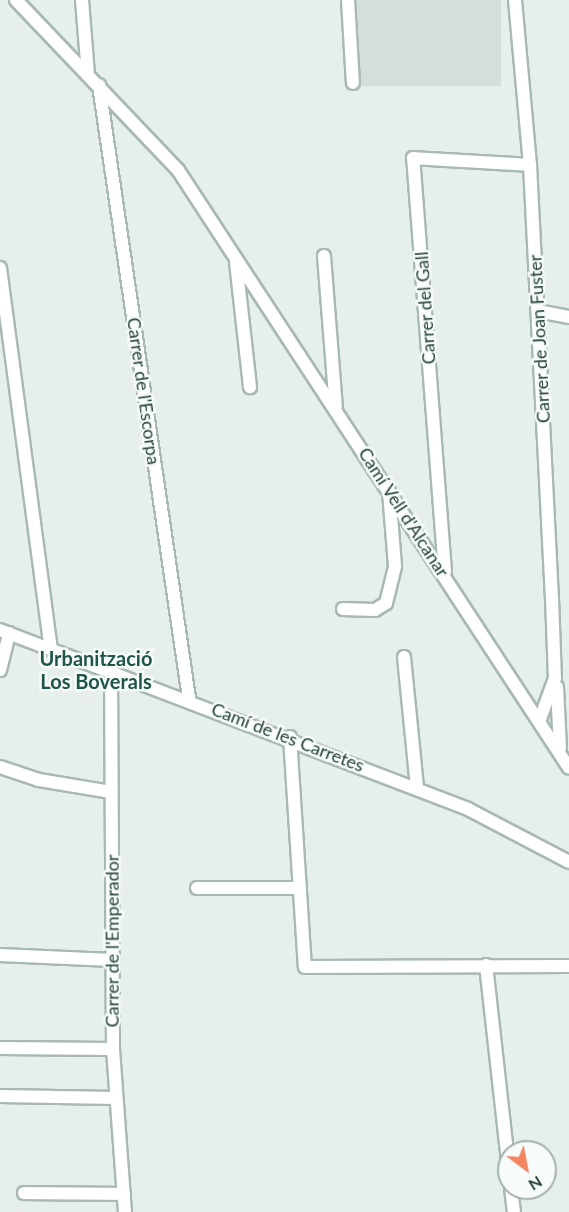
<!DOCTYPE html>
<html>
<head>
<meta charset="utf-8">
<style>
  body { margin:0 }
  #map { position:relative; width:569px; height:1212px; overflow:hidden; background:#e6efeb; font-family:Lato,sans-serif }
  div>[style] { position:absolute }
  .built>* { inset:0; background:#d4dfda; transform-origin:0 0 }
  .roads { filter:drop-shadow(2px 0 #a8b8b2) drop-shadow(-2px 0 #a8b8b2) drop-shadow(0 2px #a8b8b2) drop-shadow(0 -2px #a8b8b2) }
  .minor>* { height:12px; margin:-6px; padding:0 6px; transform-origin:6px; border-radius:6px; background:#fff }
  span { translate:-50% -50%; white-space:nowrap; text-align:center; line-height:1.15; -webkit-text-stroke:5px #f7fbf9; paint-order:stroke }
  .street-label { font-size:18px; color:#24423a }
  .neighbourhood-label { font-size:20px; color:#1f5548; font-weight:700 }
  .north { position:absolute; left:497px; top:1140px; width:60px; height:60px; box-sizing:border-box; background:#f7fbf9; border:2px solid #a3b1ad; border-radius:50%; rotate:148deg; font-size:16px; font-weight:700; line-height:24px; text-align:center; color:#24423a }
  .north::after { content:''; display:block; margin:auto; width:21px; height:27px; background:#f4845f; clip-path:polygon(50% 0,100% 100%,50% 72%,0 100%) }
</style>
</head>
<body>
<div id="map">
  <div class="built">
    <div style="left:354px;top:0;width:147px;height:86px"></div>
  </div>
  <div class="roads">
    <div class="minor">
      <div style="left:16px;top:0;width:235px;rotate:46.4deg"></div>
      <div style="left:178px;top:170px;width:714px;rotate:56.82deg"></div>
      <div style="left:82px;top:0;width:75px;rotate:85.4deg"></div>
      <div style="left:348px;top:0;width:83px;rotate:86.6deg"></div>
      <div style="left:515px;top:0;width:166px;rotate:84.8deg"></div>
      <div style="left:530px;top:165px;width:434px;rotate:87.1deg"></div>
      <div style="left:552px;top:598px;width:80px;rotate:87.9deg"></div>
      <div style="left:555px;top:678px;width:44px;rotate:110.1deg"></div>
      <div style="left:99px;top:85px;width:620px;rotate:81.65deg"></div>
      <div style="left:324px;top:256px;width:151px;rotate:85.5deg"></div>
      <div style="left:236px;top:262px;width:126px;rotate:83.6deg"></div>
      <div style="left:0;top:268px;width:383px;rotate:82.4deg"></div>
      <div style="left:538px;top:311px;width:32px;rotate:11deg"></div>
      <div style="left:445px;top:572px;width:415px;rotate:-94.4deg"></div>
      <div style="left:413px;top:158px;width:117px;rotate:3.4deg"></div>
      <div style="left:343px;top:609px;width:32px;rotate:2deg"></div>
      <div style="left:375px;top:610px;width:13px;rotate:-32deg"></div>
      <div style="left:386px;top:603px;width:38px;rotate:-76deg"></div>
      <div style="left:395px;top:566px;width:75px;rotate:-94.6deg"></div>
      <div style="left:0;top:630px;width:501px;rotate:20.93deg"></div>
      <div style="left:468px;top:809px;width:114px;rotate:27.7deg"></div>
      <div style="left:404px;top:657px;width:132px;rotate:84.3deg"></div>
      <div style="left:111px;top:669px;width:380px;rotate:89.7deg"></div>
      <div style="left:113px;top:1049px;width:163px;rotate:85.8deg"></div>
      <div style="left:0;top:670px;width:38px;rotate:-76deg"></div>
      <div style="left:557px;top:687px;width:61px;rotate:87.2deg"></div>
      <div style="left:290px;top:737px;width:230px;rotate:86.3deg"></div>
      <div style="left:305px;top:967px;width:264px;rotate:-0.2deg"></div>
      <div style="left:0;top:767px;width:41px;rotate:18.4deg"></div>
      <div style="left:39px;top:780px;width:73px;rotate:9.5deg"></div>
      <div style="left:197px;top:888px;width:103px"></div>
      <div style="left:0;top:955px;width:112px;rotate:2.6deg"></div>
      <div style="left:486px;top:965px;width:207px;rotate:83.6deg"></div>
      <div style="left:0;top:1048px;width:113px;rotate:0.5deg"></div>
      <div style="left:0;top:1096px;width:116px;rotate:1deg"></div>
      <div style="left:511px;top:1188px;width:24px;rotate:83deg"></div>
      <div style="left:24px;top:1193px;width:100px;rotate:0.6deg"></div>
    </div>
  </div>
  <div class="street-label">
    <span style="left:425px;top:308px;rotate:-94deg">Carrer del Gall</span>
    <span style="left:539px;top:339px;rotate:-93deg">Carrer de Joan Fuster</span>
    <span style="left:144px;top:391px;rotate:82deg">Carrer de l'Escorpa</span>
    <span style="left:404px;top:512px;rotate:57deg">Camí Vell d'Alcanar</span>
    <span style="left:288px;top:737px;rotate:21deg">Camí de les Carretes</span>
    <span style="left:112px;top:941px;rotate:-90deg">Carrer de l'Emperador</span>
  </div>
  <div class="neighbourhood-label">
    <span style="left:96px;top:670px">Urbanització<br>Los Boverals</span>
  </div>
  <div class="north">N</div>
</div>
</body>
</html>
